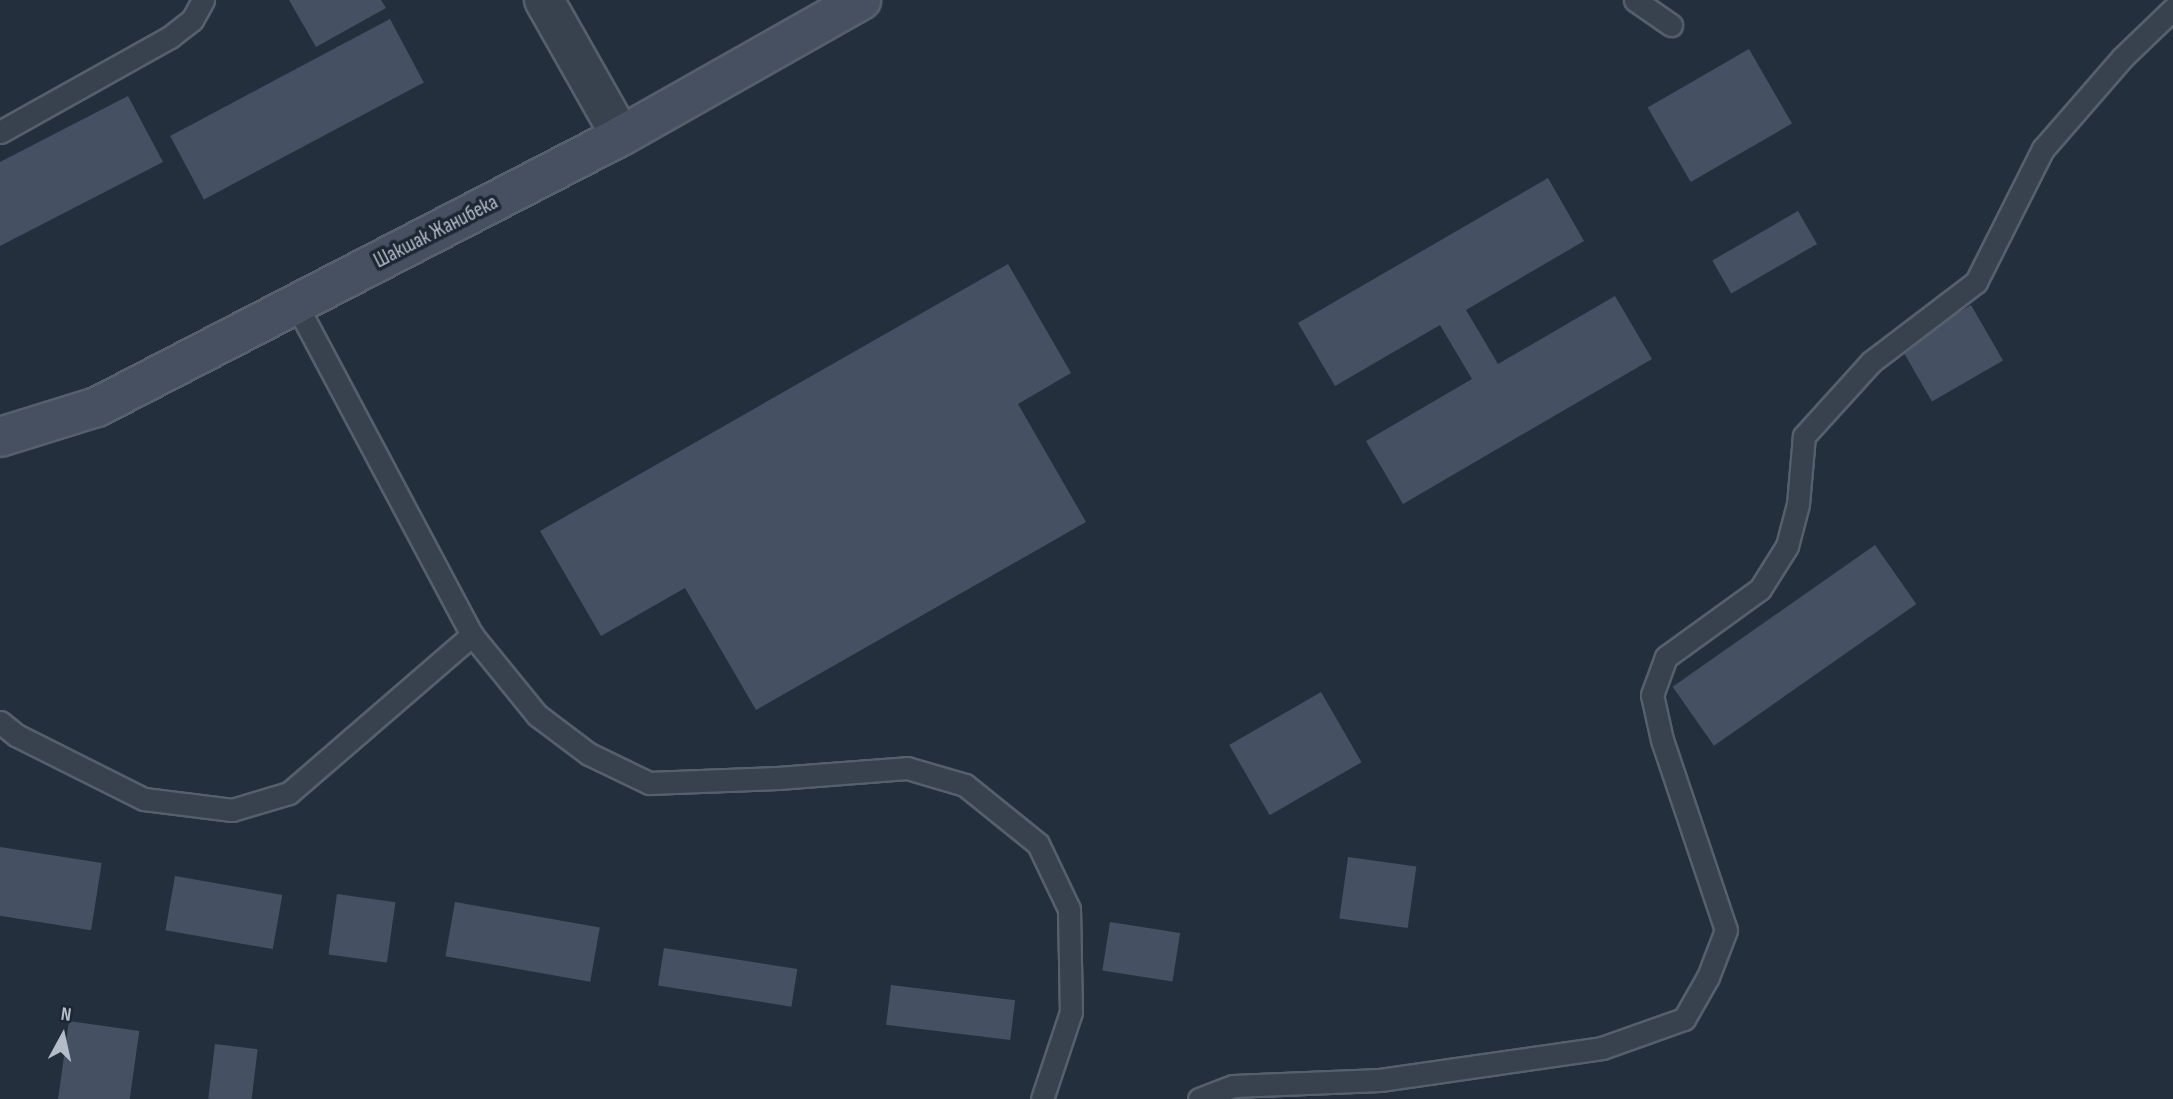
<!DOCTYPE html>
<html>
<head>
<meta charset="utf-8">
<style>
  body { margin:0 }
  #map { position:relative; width:2173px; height:1099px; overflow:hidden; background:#242f3e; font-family:"Sofia Sans Condensed",sans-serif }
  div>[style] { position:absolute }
  .building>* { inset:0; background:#455162; transform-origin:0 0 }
  .roads { filter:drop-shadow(2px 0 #565f6c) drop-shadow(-2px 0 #565f6c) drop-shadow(0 2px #565f6c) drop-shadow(0 -2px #565f6c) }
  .service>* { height:21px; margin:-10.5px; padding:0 10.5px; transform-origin:10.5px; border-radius:10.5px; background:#38414e }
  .tertiary>* { height:38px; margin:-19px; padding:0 19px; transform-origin:19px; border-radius:19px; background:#38414e }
  .secondary>* { height:38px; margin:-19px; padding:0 19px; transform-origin:19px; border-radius:19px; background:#465061 }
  span { translate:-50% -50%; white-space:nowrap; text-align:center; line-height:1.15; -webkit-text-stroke:7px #1d2633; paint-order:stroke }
  .street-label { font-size:21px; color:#b4bcc9 }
  .north { position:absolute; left:28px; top:1001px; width:70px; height:70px; -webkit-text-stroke:5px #1d2633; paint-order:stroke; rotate:8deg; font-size:19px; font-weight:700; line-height:28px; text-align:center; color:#b4bcc9 }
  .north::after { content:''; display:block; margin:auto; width:24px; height:32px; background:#b4bcc9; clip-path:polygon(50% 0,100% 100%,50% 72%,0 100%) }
</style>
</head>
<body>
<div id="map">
  <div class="building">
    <div style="clip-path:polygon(289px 0,381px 0,386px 8px,316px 47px)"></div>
    <div style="left:390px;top:19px;width:72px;height:249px;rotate:62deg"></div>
    <div style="left:1749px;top:49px;width:86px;height:117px;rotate:60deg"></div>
    <div style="clip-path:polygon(128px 96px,163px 162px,0 246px,0 162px)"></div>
    <div style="clip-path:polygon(1548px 178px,1584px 241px,1466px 310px,1498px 364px,1615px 296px,1652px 359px,1403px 504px,1366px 441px,1472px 379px,1440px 325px,1335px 386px,1298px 323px)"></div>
    <div style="left:1798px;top:211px;width:38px;height:99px;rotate:60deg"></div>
    <div style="clip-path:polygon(1008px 264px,1071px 373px,1018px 404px,1086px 522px,756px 710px,685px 588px,601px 636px,540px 531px)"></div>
    <div style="left:1971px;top:305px;width:64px;height:82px;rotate:60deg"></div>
    <div style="left:1875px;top:545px;width:72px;height:247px;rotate:55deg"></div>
    <div style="left:1321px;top:692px;width:81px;height:106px;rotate:60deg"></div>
    <div style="left:0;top:847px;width:103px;height:68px;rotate:9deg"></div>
    <div style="left:1348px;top:857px;width:69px;height:62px;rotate:8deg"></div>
    <div style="left:175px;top:876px;width:109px;height:55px;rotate:10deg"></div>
    <div style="left:337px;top:894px;width:59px;height:61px;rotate:8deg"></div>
    <div style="left:455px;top:902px;width:147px;height:55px;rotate:10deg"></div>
    <div style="left:1110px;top:922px;width:71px;height:49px;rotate:9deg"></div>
    <div style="left:664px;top:948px;width:135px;height:38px;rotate:9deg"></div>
    <div style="left:891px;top:985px;width:125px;height:40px;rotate:7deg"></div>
    <div style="left:69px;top:1021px;width:71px;height:79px;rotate:8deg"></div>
    <div style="left:215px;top:1044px;width:43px;height:55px;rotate:7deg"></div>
  </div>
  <div class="roads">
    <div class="service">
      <div style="left:1635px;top:0;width:44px;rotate:34.8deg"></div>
      <div style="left:0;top:132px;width:195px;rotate:-29.2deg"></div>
      <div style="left:170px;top:37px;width:28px;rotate:-38deg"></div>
      <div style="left:192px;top:20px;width:23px;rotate:-61deg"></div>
      <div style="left:296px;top:304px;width:375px;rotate:62deg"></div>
      <div style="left:472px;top:635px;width:103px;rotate:50.9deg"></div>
      <div style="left:537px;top:715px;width:65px;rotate:36.9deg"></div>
      <div style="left:589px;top:754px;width:67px;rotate:25.8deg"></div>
      <div style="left:649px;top:783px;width:129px;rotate:-2.2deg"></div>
      <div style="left:778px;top:778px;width:129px;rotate:-4.4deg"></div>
      <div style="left:907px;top:768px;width:60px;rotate:16.3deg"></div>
      <div style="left:965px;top:785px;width:94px;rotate:38.9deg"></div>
      <div style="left:1038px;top:844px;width:72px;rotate:64.5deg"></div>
      <div style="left:1069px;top:909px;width:103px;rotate:88.9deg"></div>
      <div style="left:1071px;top:1012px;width:92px;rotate:108.4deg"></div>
      <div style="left:0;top:722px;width:21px;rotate:39deg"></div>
      <div style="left:16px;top:735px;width:143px;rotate:26.6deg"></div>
      <div style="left:144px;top:799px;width:89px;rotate:7.1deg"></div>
      <div style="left:232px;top:810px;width:59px;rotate:-16.6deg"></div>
      <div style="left:289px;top:793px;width:242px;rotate:-40.8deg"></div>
      <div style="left:1199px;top:1099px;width:36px;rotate:-21deg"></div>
      <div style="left:1233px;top:1086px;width:147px;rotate:-2.3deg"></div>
      <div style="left:1380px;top:1080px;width:224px;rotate:-8.2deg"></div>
      <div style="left:1602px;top:1048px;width:87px;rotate:-19.5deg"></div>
      <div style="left:1684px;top:1019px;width:48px;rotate:-60.3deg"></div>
      <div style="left:1708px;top:977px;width:50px;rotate:-69deg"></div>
      <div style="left:1726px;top:930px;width:200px;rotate:-108.6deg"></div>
      <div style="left:1662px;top:740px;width:46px;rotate:-102.5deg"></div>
      <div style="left:1652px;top:695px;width:40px;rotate:-69.8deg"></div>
      <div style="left:1666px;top:657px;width:116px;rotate:-35.9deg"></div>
      <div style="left:1760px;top:589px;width:51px;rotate:-57.9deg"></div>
      <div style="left:1787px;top:546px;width:43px;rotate:-75.3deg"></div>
      <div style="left:1798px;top:504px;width:68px;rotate:-85deg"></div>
      <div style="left:1804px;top:436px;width:100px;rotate:-47.8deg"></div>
      <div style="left:1871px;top:362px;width:132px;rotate:-37.3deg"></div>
      <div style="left:1976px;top:282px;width:149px;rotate:-63.3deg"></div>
      <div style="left:2043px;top:149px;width:121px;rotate:-49deg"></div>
      <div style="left:2122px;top:58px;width:71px;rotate:-43.9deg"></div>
    </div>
    <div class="tertiary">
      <div style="left:544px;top:0;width:156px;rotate:60.5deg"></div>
    </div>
    <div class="secondary">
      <div style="left:0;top:437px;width:102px;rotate:-17.2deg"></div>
      <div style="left:97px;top:407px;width:590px;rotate:-27.35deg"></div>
      <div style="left:621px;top:136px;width:276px;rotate:-29.5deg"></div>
    </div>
  </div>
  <div class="street-label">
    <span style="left:436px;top:232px;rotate:-27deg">Шакшак Жанибека</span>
  </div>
  <div class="north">N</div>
</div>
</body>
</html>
